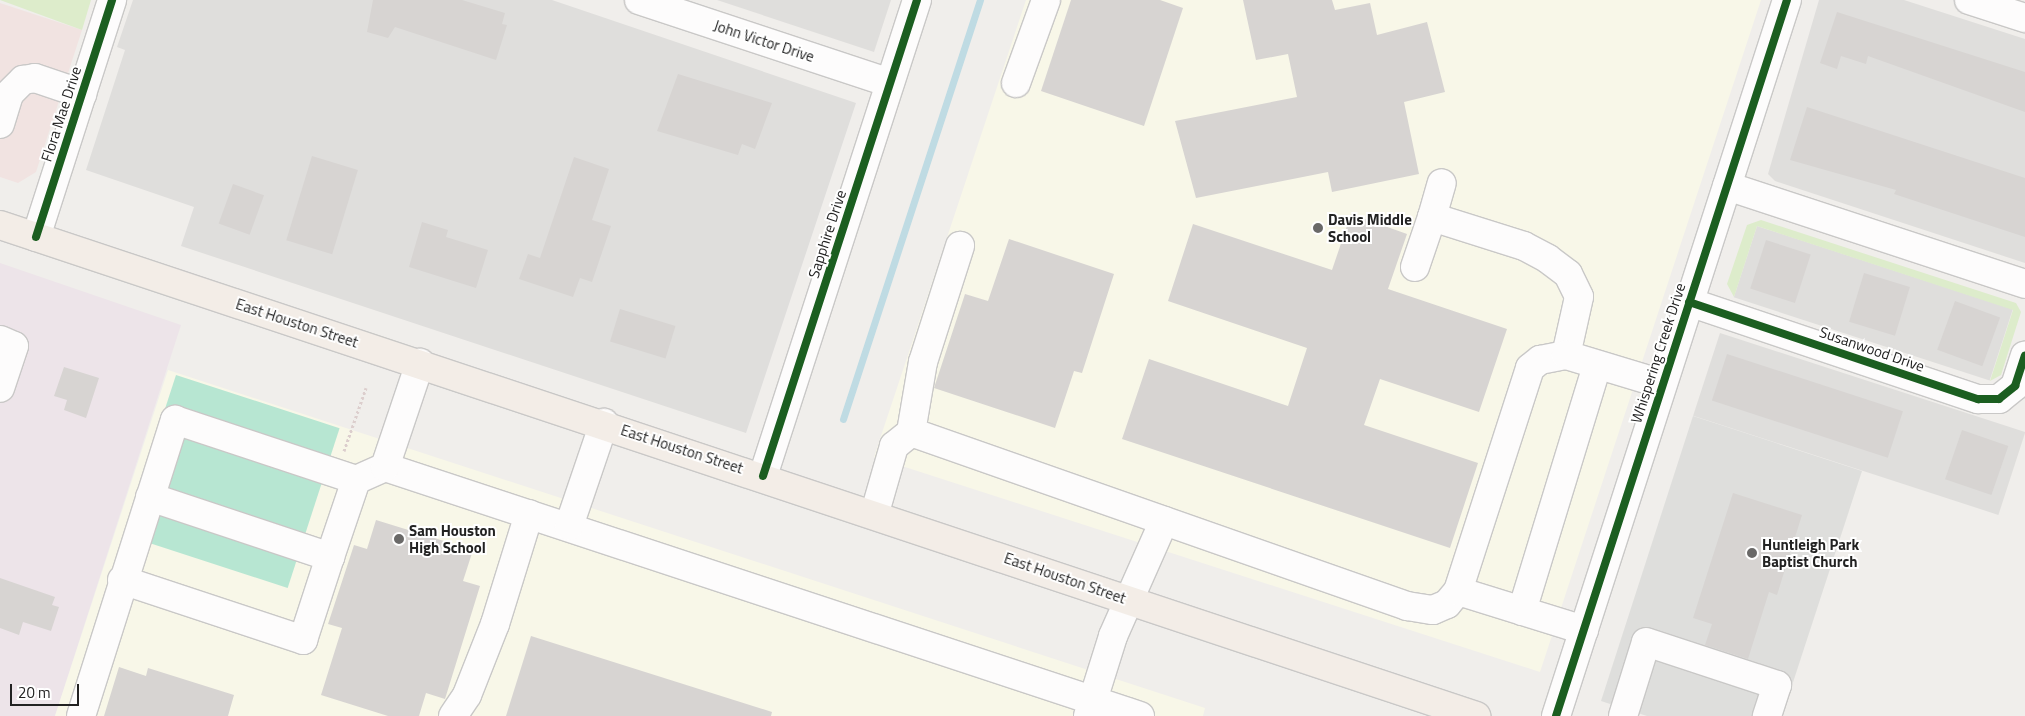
<!DOCTYPE html>
<html>
<head>
<meta charset="utf-8">
<style>
  body { margin:0 }
  #map { position:relative; width:2025px; height:716px; overflow:hidden; background:#f0eeeb; font-family:"Titillium Web",sans-serif }
  div>[style] { position:absolute }
  .residential>* { inset:0; background:#dfdedc; transform-origin:0 0 }
  .commercial>* { inset:0; background:#f1e3e1 }
  .industrial>* { inset:0; background:#ede4e9 }
  .education>* { inset:0; background:#f8f7e8 }
  .religious>* { inset:0; background:#dededc }
  .grass>* { inset:0; background:#ddeccb }
  .pitch>* { inset:0; background:#b7e6d2; transform-origin:0 0 }
  .stream>* { height:7px; margin:-3.5px; padding:0 3.5px; transform-origin:3.5px; border-radius:3.5px; background:#bfdbe3 }
  .building>* { inset:0; background:#d7d4d2; transform-origin:0 0 }
  .path>* { height:3px; margin-top:-1.5px; transform-origin:0; background:repeating-linear-gradient(90deg,#dccecd 0 2.5px,transparent 0 5px) }
  .roads { filter:drop-shadow(1px 0 #c9c8c7) drop-shadow(-1px 0 #c9c8c7) drop-shadow(0 1px #c9c8c7) drop-shadow(0 -1px #c9c8c7) }
  .minor>* { height:28px; margin:-14px; padding:0 14px; transform-origin:14px; border-radius:14px; background:#fdfcfc }
  .major>* { height:28px; margin:-14px; padding:0 14px; transform-origin:14px; border-radius:14px; background:#f3ede7 }
  .cycleway>* { height:8px; margin:-4px; padding:0 4px; transform-origin:4px; border-radius:4px; background:#1b5e20 }
  .dots>* { width:14px; height:14px; translate:-50% -50%; box-sizing:border-box; border:2px solid #fff; border-radius:50% }
  span { translate:-50% -50%; white-space:nowrap; text-align:center; line-height:1.15; -webkit-text-stroke:4px #fff; paint-order:stroke }
  .street-label { font-size:15px; color:#222 }
  .poi-label { font-size:15px; color:#222; font-weight:700 }
  .left { translate:0 -50%; text-align:left }
  .scale { position:absolute; left:10px; top:684px; width:69px; height:22px; box-sizing:border-box; border:2px solid #222; border-top:0; padding-left:6px; font-size:15px; line-height:18px; white-space:nowrap; color:#222; -webkit-text-stroke:4px #fff; paint-order:stroke }
</style>
</head>
<body>
<div id="map">
  <div class="residential">
    <div style="clip-path:polygon(133px 0,552px 0,856px 103px,746px 433px,181px 246px,194px 207px,86px 170px,125px 50px,117px 47px)"></div>
    <div style="clip-path:polygon(717px 0,891px 0,874px 52px)"></div>
    <div style="clip-path:polygon(1819px 0,1904px 0,2025px 39px,2025px 263px,1775px 181px,1768px 174px)"></div>
    <div style="left:1757px;top:226px;width:269px;height:75px;rotate:18deg"></div>
    <div style="left:1720px;top:333px;width:321px;height:87px;rotate:18deg"></div>
  </div>
  <div class="commercial">
    <div style="clip-path:polygon(0 3px,82px 30px,36px 172px,18px 183px,0 177px)"></div>
  </div>
  <div class="industrial">
    <div style="clip-path:polygon(0 263px,181px 325px,55px 716px,0 716px)"></div>
  </div>
  <div class="education">
    <div style="clip-path:polygon(1026px 0,1761px 0,1540px 672px,874px 457px)"></div>
    <div style="clip-path:polygon(168px 370px,1205px 708px,1203px 716px,55px 716px)"></div>
  </div>
  <div class="religious">
    <div style="clip-path:polygon(1693px 416px,1862px 471px,1782px 716px,1647px 716px,1601px 701px)"></div>
  </div>
  <div class="grass">
    <div style="clip-path:polygon(0 0,91px 0,82px 30px)"></div>
    <div style="clip-path:polygon(1761px 220px,2016px 303px,2021px 312px,2001px 375px,1990px 381px,2013px 310px,1757px 226px,1734px 297px,1727px 284px,1747px 225px)"></div>
  </div>
  <div class="pitch">
    <div style="left:176px;top:375px;width:172px;height:168px;rotate:18deg"></div>
  </div>
  <div class="stream">
    <div style="left:843px;top:419px;width:441px;rotate:-71.9deg"></div>
  </div>
  <div class="building">
    <div style="clip-path:polygon(373px 0,462px 0,505px 13px,502px 24px,507px 25px,496px 60px,395px 27px,388px 38px,367px 32px)"></div>
    <div style="clip-path:polygon(1071px 0,1160px 0,1183px 8px,1144px 126px,1041px 91px)"></div>
    <div style="clip-path:polygon(1243px 0,1332px 0,1335px 10px,1370px 3px,1377px 35px,1427px 22px,1445px 92px,1404px 102px,1419px 174px,1332px 192px,1328px 172px,1196px 198px,1175px 121px,1297px 97px,1288px 54px,1256px 60px)"></div>
    <div style="clip-path:polygon(1837px 12px,2025px 72px,2025px 112px,1868px 56px,1866px 64px,1841px 56px,1837px 69px,1820px 63px)"></div>
    <div style="clip-path:polygon(678px 74px,772px 103px,755px 149px,742px 144px,738px 155px,657px 131px)"></div>
    <div style="clip-path:polygon(1807px 107px,2025px 178px,2025px 237px,1894px 194px,1896px 190px,1790px 160px)"></div>
    <div style="left:312px;top:156px;width:48px;height:88px;rotate:17deg"></div>
    <div style="clip-path:polygon(574px 157px,609px 169px,592px 220px,611px 226px,592px 282px,580px 278px,573px 297px,519px 279px,528px 254px,540px 258px)"></div>
    <div style="left:233px;top:184px;width:33px;height:42px;rotate:20deg"></div>
    <div style="clip-path:polygon(1351px 214px,1407px 234px,1388px 289px,1507px 329px,1479px 412px,1380px 379px,1364px 425px,1478px 463px,1450px 548px,1122px 439px,1149px 359px,1288px 406px,1307px 348px,1168px 301px,1193px 224px,1332px 270px)"></div>
    <div style="clip-path:polygon(422px 222px,448px 230px,446px 237px,488px 250px,476px 288px,409px 267px)"></div>
    <div style="clip-path:polygon(1009px 239px,1114px 274px,1082px 373px,1074px 371px,1055px 428px,934px 388px,965px 294px,988px 301px)"></div>
    <div style="left:1766px;top:240px;width:47px;height:51px;rotate:18deg"></div>
    <div style="left:1864px;top:273px;width:48px;height:51px;rotate:17deg"></div>
    <div style="left:1955px;top:301px;width:48px;height:52px;rotate:20deg"></div>
    <div style="left:620px;top:309px;width:58px;height:34px;rotate:17deg"></div>
    <div style="left:1727px;top:354px;width:185px;height:49px;rotate:18deg"></div>
    <div style="clip-path:polygon(64px 367px,99px 378px,86px 418px,64px 410px,67px 400px,54px 396px)"></div>
    <div style="left:1962px;top:430px;width:49px;height:52px;rotate:19deg"></div>
    <div style="clip-path:polygon(1733px 493px,1802px 515px,1777px 595px,1769px 592px,1748px 659px,1705px 645px,1712px 624px,1693px 618px)"></div>
    <div style="clip-path:polygon(376px 520px,473px 550px,463px 581px,480px 586px,445px 699px,426px 693px,419px 716px,388px 716px,321px 695px,342px 628px,328px 624px,354px 545px,367px 549px)"></div>
    <div style="clip-path:polygon(0 578px,55px 597px,52px 605px,59px 607px,51px 631px,23px 622px,19px 635px,0 628px)"></div>
    <div style="clip-path:polygon(531px 636px,772px 712px,771px 716px,506px 716px)"></div>
    <div style="clip-path:polygon(119px 667px,146px 676px,148px 668px,234px 695px,228px 716px,104px 716px)"></div>
  </div>
  <div class="path">
    <div style="left:344px;top:451px;width:67px;rotate:-70.8deg"></div>
  </div>
  <div class="roads">
    <div class="minor">
      <div style="left:639px;top:0;width:264px;rotate:18.3deg"></div>
      <div style="left:1969px;top:0;width:59px;rotate:17.8deg"></div>
      <div style="left:1016px;top:83px;width:88px;rotate:-70.1deg"></div>
      <div style="left:0;top:124px;width:31px;rotate:-73deg"></div>
      <div style="left:9px;top:94px;width:20px;rotate:-45deg"></div>
      <div style="left:23px;top:80px;width:12px;rotate:-9deg"></div>
      <div style="left:35px;top:78px;width:50px;rotate:18.8deg"></div>
      <div style="left:1727px;top:186px;width:314px;rotate:18.2deg"></div>
      <div style="left:1432px;top:217px;width:35px;rotate:-74deg"></div>
      <div style="left:36px;top:237px;width:249px;rotate:-72.2deg"></div>
      <div style="left:1415px;top:267px;width:53px;rotate:-71.2deg"></div>
      <div style="left:1432px;top:217px;width:96px;rotate:17.5deg"></div>
      <div style="left:1524px;top:246px;width:27px;rotate:28deg"></div>
      <div style="left:1548px;top:259px;width:25px;rotate:37deg"></div>
      <div style="left:1568px;top:274px;width:25px;rotate:64deg"></div>
      <div style="left:1579px;top:297px;width:59px;rotate:102.6deg"></div>
      <div style="left:1689px;top:302px;width:305px;rotate:18.6deg"></div>
      <div style="left:1978px;top:399px;width:21px"></div>
      <div style="left:1999px;top:399px;width:21px;rotate:-39deg"></div>
      <div style="left:2015px;top:386px;width:32px;rotate:-72deg"></div>
      <div style="left:0;top:340px;width:15px;rotate:23deg"></div>
      <div style="left:14px;top:346px;width:44px;rotate:108.4deg"></div>
      <div style="left:911px;top:432px;width:71px;rotate:-80.3deg"></div>
      <div style="left:923px;top:362px;width:122px;rotate:-72.3deg"></div>
      <div style="left:385px;top:467px;width:795px;rotate:18.25deg"></div>
      <div style="left:763px;top:476px;width:500px;rotate:-72.07deg"></div>
      <div style="left:150px;top:497px;width:190px;rotate:18.4deg"></div>
      <div style="left:330px;top:557px;width:81px;rotate:-71.3deg"></div>
      <div style="left:875px;top:512px;width:69px;rotate:-73.9deg"></div>
      <div style="left:894px;top:446px;width:22px;rotate:-39deg"></div>
      <div style="left:911px;top:432px;width:526px;rotate:19.33deg"></div>
      <div style="left:1407px;top:606px;width:26px;rotate:9deg"></div>
      <div style="left:1433px;top:610px;width:15px;rotate:-23deg"></div>
      <div style="left:1447px;top:604px;width:17px;rotate:-50deg"></div>
      <div style="left:1458px;top:591px;width:234px;rotate:-72.1deg"></div>
      <div style="left:1530px;top:368px;width:13px;rotate:-39deg"></div>
      <div style="left:1540px;top:360px;width:26px;rotate:-11deg"></div>
      <div style="left:1566px;top:355px;width:100px;rotate:16.8deg"></div>
      <div style="left:569px;top:526px;width:109px;rotate:-71.2deg"></div>
      <div style="left:122px;top:580px;width:191px;rotate:18.3deg"></div>
      <div style="left:303px;top:640px;width:87px;rotate:-72deg"></div>
      <div style="left:1458px;top:591px;width:132px;rotate:17.2deg"></div>
      <div style="left:1522px;top:611px;width:257px;rotate:-73deg"></div>
      <div style="left:81px;top:716px;width:311px;rotate:-72.4deg"></div>
      <div style="left:175px;top:420px;width:191px;rotate:18.3deg"></div>
      <div style="left:356px;top:480px;width:32px;rotate:-24deg"></div>
      <div style="left:385px;top:467px;width:110px;rotate:-71.4deg"></div>
      <div style="left:453px;top:716px;width:25px;rotate:-56deg"></div>
      <div style="left:467px;top:695px;width:76px;rotate:-68.5deg"></div>
      <div style="left:495px;top:624px;width:115px;rotate:-72.8deg"></div>
      <div style="left:1088px;top:716px;width:84px;rotate:-72.6deg"></div>
      <div style="left:1113px;top:636px;width:126px;rotate:-66.1deg"></div>
      <div style="left:1556px;top:716px;width:752px;rotate:-72.12deg"></div>
      <div style="left:1623px;top:716px;width:77px;rotate:-72.7deg"></div>
      <div style="left:1646px;top:642px;width:138px;rotate:18.2deg"></div>
      <div style="left:1777px;top:685px;width:33px;rotate:108deg"></div>
    </div>
    <div class="major">
      <div style="left:0;top:225px;width:1556px;rotate:18.4deg"></div>
    </div>
  </div>
  <div class="cycleway">
    <div style="left:36px;top:237px;width:249px;rotate:-72.2deg"></div>
    <div style="left:1689px;top:302px;width:305px;rotate:18.6deg"></div>
    <div style="left:1978px;top:399px;width:21px"></div>
    <div style="left:1999px;top:399px;width:21px;rotate:-39deg"></div>
    <div style="left:2015px;top:386px;width:32px;rotate:-72deg"></div>
    <div style="left:763px;top:476px;width:500px;rotate:-72.07deg"></div>
    <div style="left:1556px;top:716px;width:752px;rotate:-72.12deg"></div>
  </div>
  <div class="dots">
    <div style="left:1318px;top:228px;background:#6a6968"></div>
    <div style="left:399px;top:539px;background:#6a6968"></div>
    <div style="left:1752px;top:553px;background:#6a6968"></div>
  </div>
  <div class="street-label">
    <span style="left:764px;top:41px;rotate:18deg">John Victor Drive</span>
    <span style="left:61px;top:114px;rotate:-72deg">Flora Mae Drive</span>
    <span style="left:827px;top:234px;rotate:-72deg">Sapphire Drive</span>
    <span style="left:297px;top:323px;rotate:18deg">East Houston Street</span>
    <span style="left:1872px;top:349px;rotate:19deg">Susanwood Drive</span>
    <span style="left:1658px;top:353px;rotate:-72deg">Whispering Creek Drive</span>
    <span style="left:682px;top:449px;rotate:18deg">East Houston Street</span>
    <span style="left:1065px;top:578px;rotate:19deg">East Houston Street</span>
  </div>
  <div class="poi-label">
    <span class="left" style="left:1328px;top:228px">Davis Middle<br>School</span>
    <span class="left" style="left:409px;top:539px">Sam Houston<br>High School</span>
    <span class="left" style="left:1762px;top:553px">Huntleigh Park<br>Baptist Church</span>
  </div>
  <div class="scale">20 m</div>
</div>
</body>
</html>
